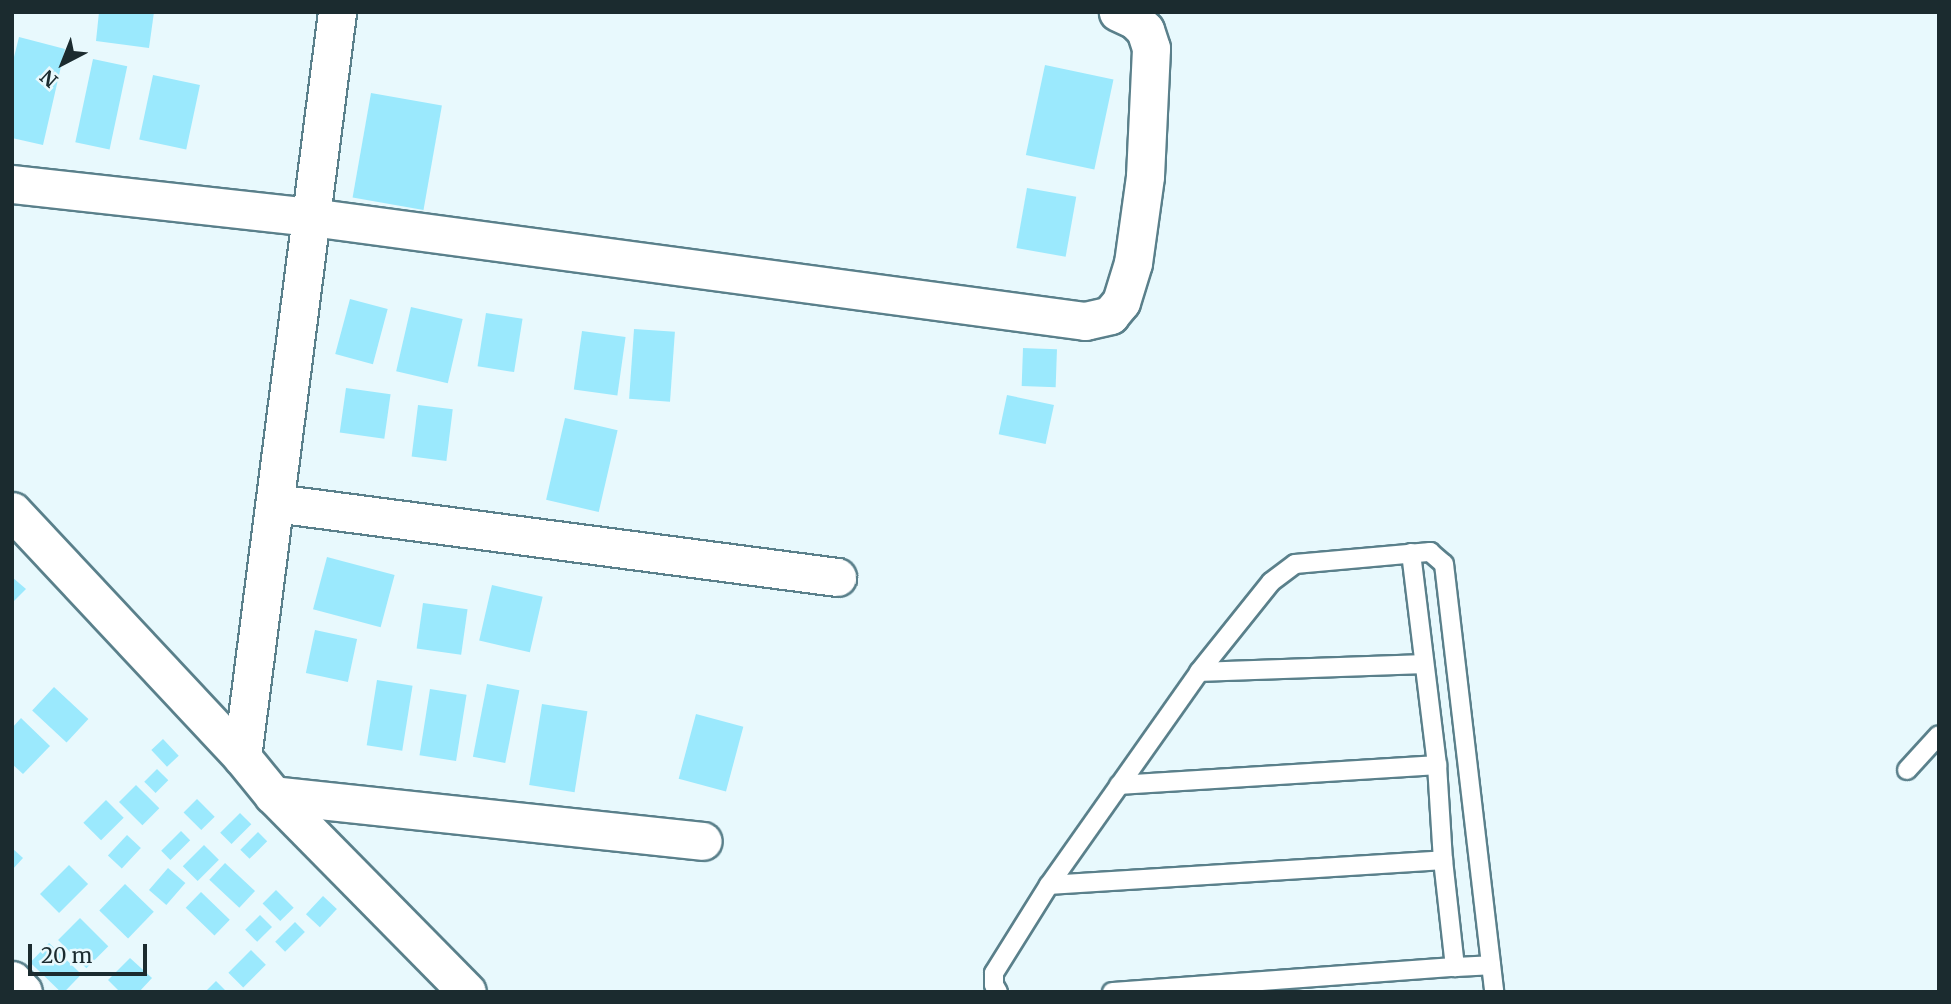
<!DOCTYPE html>
<html>
<head>
<meta charset="utf-8">
<style>
  body { margin:0 }
  #map { position:relative; width:1951px; height:1004px; overflow:hidden; background:#e8f9fd; font-family:Merriweather,serif }
  div>[style] { position:absolute }
  .building>* { inset:0; background:#9be9fd; transform-origin:0 0 }
  .roads { filter:drop-shadow(2px 0 #5a808b) drop-shadow(-2px 0 #5a808b) drop-shadow(0 2px #5a808b) drop-shadow(0 -2px #5a808b) }
  .lane>* { height:18px; margin:-9px; padding:0 9px; transform-origin:9px; border-radius:9px; background:#fff }
  .street>* { height:37px; margin:-18.5px; padding:0 18.5px; transform-origin:18.5px; border-radius:18.5px; background:#fff }
  span { translate:-50% -50%; white-space:nowrap; text-align:center; line-height:1.15; -webkit-text-stroke:6px #e8f9fd; paint-order:stroke }
  .frame { position:absolute; inset:0; border:14px solid #1b2b2f; pointer-events:none }
  .north { position:absolute; left:28px; top:28px; width:70px; height:70px; -webkit-text-stroke:5px #e8f9fd; paint-order:stroke; rotate:222deg; font-size:19px; font-weight:700; line-height:28px; text-align:center; color:#1b2b2f }
  .north::after { content:''; display:block; margin:auto; width:24px; height:32px; background:#1b2b2f; clip-path:polygon(50% 0,100% 100%,50% 72%,0 100%) }
  .scale { position:absolute; left:28px; top:944px; width:119px; height:32px; box-sizing:border-box; border:4px solid #1b2b2f; border-top:0; padding-left:9px; font-size:21px; line-height:24px; white-space:nowrap; color:#1b2b2f; -webkit-text-stroke:5px #e8f9fd; paint-order:stroke }
</style>
</head>
<body>
<div id="map">
  <div class="building">
    <div style="clip-path:polygon(99px 12px,154px 12px,149px 48px,96px 41px)"></div>
    <div style="clip-path:polygon(19px 37px,65px 49px,43px 145px,12px 138px,12px 65px)"></div>
    <div style="left:93px;top:59px;width:35px;height:85px;rotate:12deg"></div>
    <div style="left:1045px;top:65px;width:70px;height:92px;rotate:12deg"></div>
    <div style="left:153px;top:75px;width:48px;height:66px;rotate:12deg"></div>
    <div style="left:371px;top:93px;width:72px;height:106px;rotate:10deg"></div>
    <div style="left:1027px;top:188px;width:50px;height:61px;rotate:10deg"></div>
    <div style="left:350px;top:299px;width:39px;height:57px;rotate:15deg"></div>
    <div style="left:411px;top:307px;width:53px;height:66px;rotate:13deg"></div>
    <div style="left:486px;top:313px;width:37px;height:54px;rotate:9deg"></div>
    <div style="left:634px;top:329px;width:41px;height:70px;rotate:4deg"></div>
    <div style="left:582px;top:331px;width:44px;height:59px;rotate:8deg"></div>
    <div style="left:1023px;top:348px;width:34px;height:38px;rotate:2deg"></div>
    <div style="left:346px;top:388px;width:45px;height:45px;rotate:8deg"></div>
    <div style="left:1007px;top:395px;width:48px;height:40px;rotate:12deg"></div>
    <div style="left:418px;top:405px;width:35px;height:52px;rotate:7deg"></div>
    <div style="left:565px;top:418px;width:54px;height:84px;rotate:13deg"></div>
    <div style="left:327px;top:557px;width:70px;height:54px;rotate:15deg"></div>
    <div style="clip-path:polygon(12px 577px,26px 589px,12px 603px)"></div>
    <div style="left:492px;top:585px;width:52px;height:57px;rotate:13deg"></div>
    <div style="left:423px;top:603px;width:45px;height:46px;rotate:8deg"></div>
    <div style="left:315px;top:630px;width:43px;height:44px;rotate:12deg"></div>
    <div style="left:377px;top:680px;width:36px;height:66px;rotate:9deg"></div>
    <div style="left:487px;top:684px;width:33px;height:74px;rotate:11deg"></div>
    <div style="left:54px;top:687px;width:47px;height:32px;rotate:43deg"></div>
    <div style="left:430px;top:689px;width:37px;height:67px;rotate:9deg"></div>
    <div style="left:542px;top:704px;width:46px;height:82px;rotate:9deg"></div>
    <div style="left:696px;top:714px;width:49px;height:67px;rotate:15deg"></div>
    <div style="clip-path:polygon(21px 718px,50px 746px,23px 774px,12px 764px,12px 728px)"></div>
    <div style="left:163px;top:739px;width:23px;height:16px;rotate:47deg"></div>
    <div style="left:157px;top:769px;width:16px;height:18px;rotate:45deg"></div>
    <div style="left:136px;top:785px;width:33px;height:24px;rotate:45deg"></div>
    <div style="left:197px;top:799px;width:25px;height:19px;rotate:45deg"></div>
    <div style="left:106px;top:800px;width:25px;height:32px;rotate:45deg"></div>
    <div style="left:240px;top:813px;width:16px;height:28px;rotate:45deg"></div>
    <div style="left:181px;top:831px;width:13px;height:28px;rotate:45deg"></div>
    <div style="left:258px;top:832px;width:13px;height:25px;rotate:45deg"></div>
    <div style="left:127px;top:835px;width:19px;height:28px;rotate:43deg"></div>
    <div style="left:204px;top:845px;width:21px;height:30px;rotate:45deg"></div>
    <div style="clip-path:polygon(12px 848px,23px 858px,12px 870px)"></div>
    <div style="left:225px;top:863px;width:41px;height:23px;rotate:43deg"></div>
    <div style="left:69px;top:865px;width:27px;height:41px;rotate:45deg"></div>
    <div style="left:168px;top:868px;width:23px;height:29px;rotate:41deg"></div>
    <div style="left:125px;top:884px;width:40px;height:37px;rotate:44deg"></div>
    <div style="left:276px;top:890px;width:25px;height:19px;rotate:45deg"></div>
    <div style="left:201px;top:892px;width:40px;height:22px;rotate:44deg"></div>
    <div style="left:323px;top:896px;width:19px;height:25px;rotate:43deg"></div>
    <div style="left:260px;top:915px;width:17px;height:21px;rotate:45deg"></div>
    <div style="left:80px;top:918px;width:40px;height:31px;rotate:45deg"></div>
    <div style="left:295px;top:922px;width:14px;height:28px;rotate:45deg"></div>
    <div style="left:49px;top:943px;width:45px;height:27px;rotate:44deg"></div>
    <div style="left:251px;top:950px;width:21px;height:32px;rotate:45deg"></div>
    <div style="clip-path:polygon(130px 958px,152px 978px,139px 992px,120px 992px,108px 980px)"></div>
    <div style="clip-path:polygon(216px 981px,227px 992px,205px 992px)"></div>
  </div>
  <div class="roads">
    <div class="lane">
      <div style="left:1411px;top:553px;width:214px;rotate:83deg"></div>
      <div style="left:1437px;top:765px;width:95px;rotate:86.4deg"></div>
      <div style="left:1443px;top:860px;width:108px;rotate:83.6deg"></div>
      <div style="left:1455px;top:967px;width:36px;rotate:-3deg"></div>
      <div style="left:1199px;top:672px;width:225px;rotate:-2deg"></div>
      <div style="left:1907px;top:770px;width:47px;rotate:-47.6deg"></div>
      <div style="left:1119px;top:785px;width:319px;rotate:-3.6deg"></div>
      <div style="left:1049px;top:885px;width:395px;rotate:-3.6deg"></div>
      <div style="left:998px;top:992px;width:8px;rotate:-120deg"></div>
      <div style="left:994px;top:985px;width:12px;rotate:-90deg"></div>
      <div style="left:994px;top:973px;width:104px;rotate:-58deg"></div>
      <div style="left:1049px;top:885px;width:261px;rotate:-54.8deg"></div>
      <div style="left:1199px;top:672px;width:115px;rotate:-51.3deg"></div>
      <div style="left:1271px;top:582px;width:30px;rotate:-37deg"></div>
      <div style="left:1295px;top:564px;width:136px;rotate:-5.1deg"></div>
      <div style="left:1430px;top:552px;width:18px;rotate:41deg"></div>
      <div style="left:1444px;top:564px;width:431px;rotate:83.3deg"></div>
      <div style="left:1112px;top:992px;width:344px;rotate:-4.2deg"></div>
    </div>
    <div class="street">
      <div style="left:12px;top:184px;width:301px;rotate:6.3deg"></div>
      <div style="left:311px;top:217px;width:781px;rotate:7.65deg"></div>
      <div style="left:1085px;top:321px;width:26px;rotate:-13deg"></div>
      <div style="left:1110px;top:315px;width:17px;rotate:-50deg"></div>
      <div style="left:1121px;top:302px;width:41px;rotate:-72.9deg"></div>
      <div style="left:1133px;top:263px;width:88px;rotate:-82.1deg"></div>
      <div style="left:1145px;top:176px;width:128px;rotate:-87.3deg"></div>
      <div style="left:1151px;top:48px;width:19px;rotate:-108deg"></div>
      <div style="left:1145px;top:30px;width:14px;rotate:-135deg"></div>
      <div style="left:1135px;top:20px;width:19px;rotate:-155deg"></div>
      <div style="left:275px;top:503px;width:567px;rotate:7.5deg"></div>
      <div style="left:12px;top:511px;width:337px;rotate:46.9deg"></div>
      <div style="left:242px;top:757px;width:49px;rotate:50.8deg"></div>
      <div style="left:273px;top:795px;width:276px;rotate:45.4deg"></div>
      <div style="left:242px;top:757px;width:751px;rotate:-82.73deg"></div>
      <div style="left:273px;top:795px;width:432px;rotate:6.1deg"></div>
      <div style="left:12px;top:980px;width:16px;rotate:47deg"></div>
    </div>
  </div>
  <div class="frame"></div>
  <div class="north">N</div>
  <div class="scale">20 m</div>
</div>
</body>
</html>
